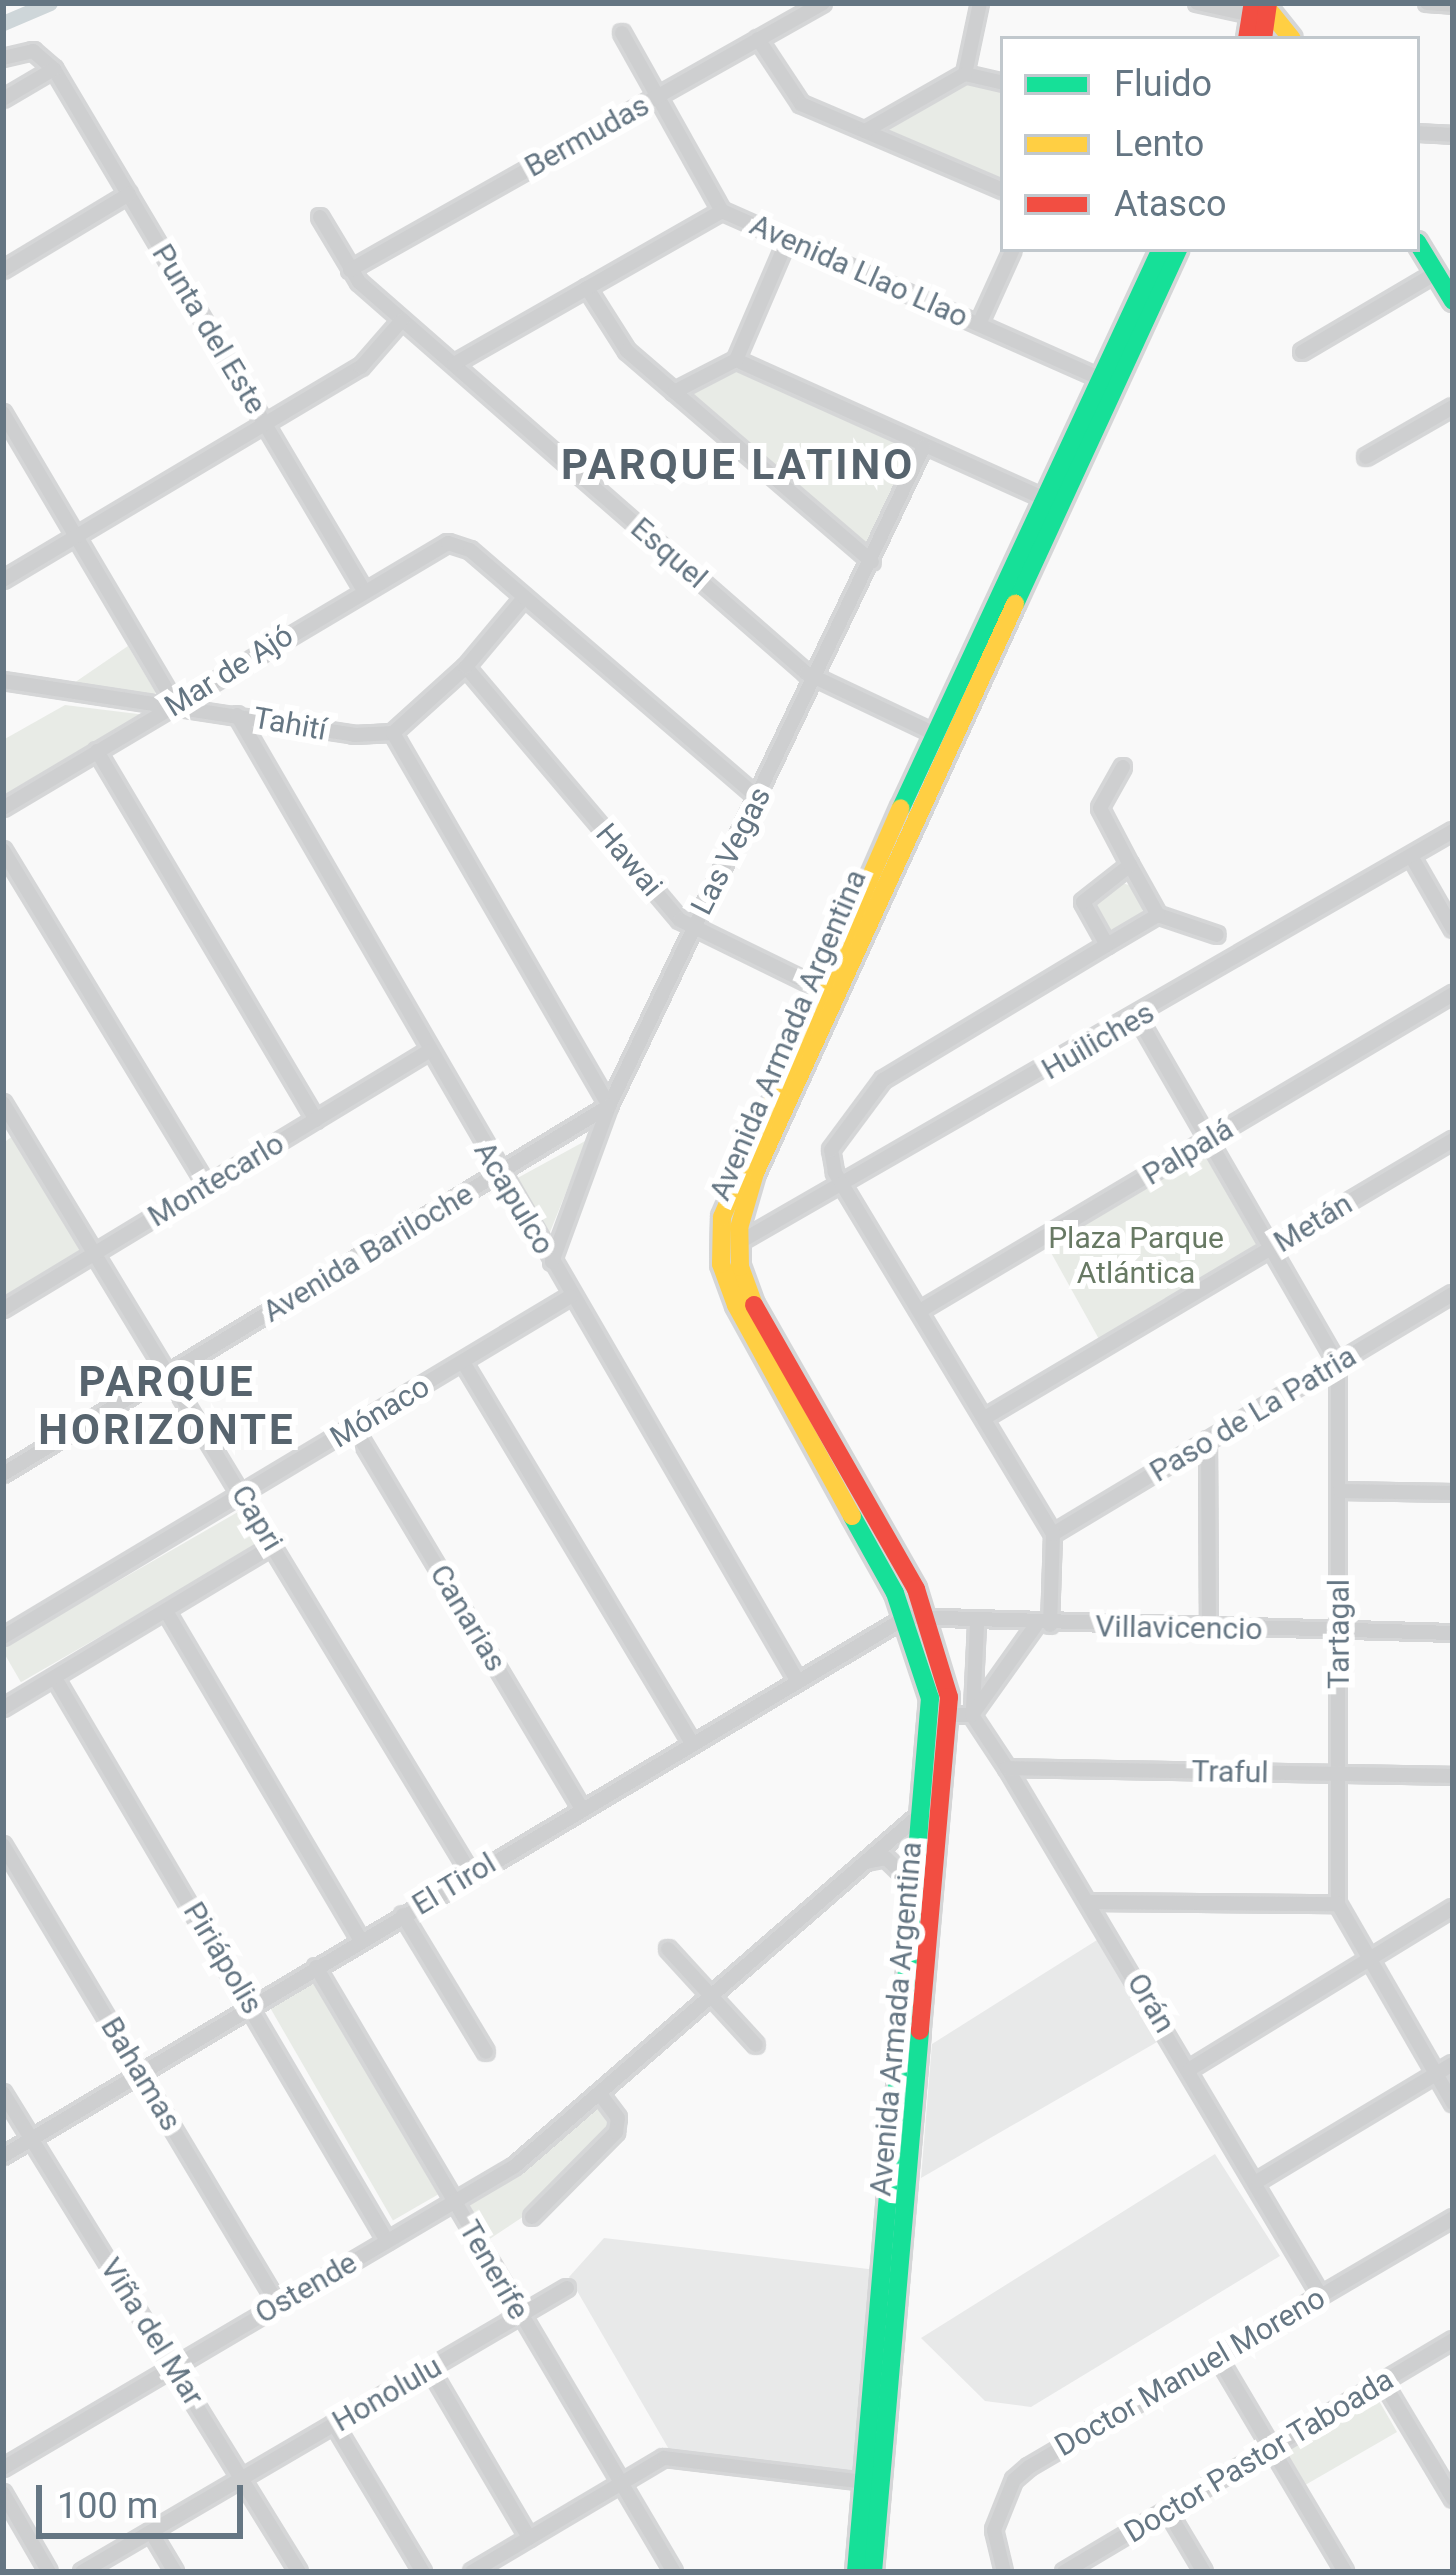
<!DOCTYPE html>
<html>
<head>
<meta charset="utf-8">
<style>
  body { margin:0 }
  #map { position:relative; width:1456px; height:2575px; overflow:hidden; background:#f9f9f9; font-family:Roboto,sans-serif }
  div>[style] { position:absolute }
  .built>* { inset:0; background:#e8e9e9 }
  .green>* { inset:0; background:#e8ebe6; transform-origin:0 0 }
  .round { border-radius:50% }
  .canal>* { height:15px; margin:-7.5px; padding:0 7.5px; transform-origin:7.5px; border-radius:7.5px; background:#ced6d9 }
  .roads { filter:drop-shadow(3px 0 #d5d6d7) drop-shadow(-3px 0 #d5d6d7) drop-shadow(0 3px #d5d6d7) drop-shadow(0 -3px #d5d6d7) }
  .street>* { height:14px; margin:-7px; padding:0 7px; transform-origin:7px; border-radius:7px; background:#cecfd0 }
  .fast>* { height:18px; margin:-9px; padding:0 9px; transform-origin:9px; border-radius:9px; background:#16e098 }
  .slow>* { height:18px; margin:-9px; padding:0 9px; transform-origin:9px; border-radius:9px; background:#ffcf43 }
  .jam>* { height:18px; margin:-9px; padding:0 9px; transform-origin:9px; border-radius:9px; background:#f24e42 }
  span { translate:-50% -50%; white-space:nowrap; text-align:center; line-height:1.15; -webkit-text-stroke:12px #fff; paint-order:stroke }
  .street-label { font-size:30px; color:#657683 }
  .park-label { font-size:30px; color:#687a64 }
  .district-label { font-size:42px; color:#57646e; font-weight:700; letter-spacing:3px }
  .frame { position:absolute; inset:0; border:6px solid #657683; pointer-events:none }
  .legend { position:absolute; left:1000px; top:36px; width:420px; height:216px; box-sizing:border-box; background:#fff; border:3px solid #c1c8cd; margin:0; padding:15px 21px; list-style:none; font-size:36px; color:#657683 }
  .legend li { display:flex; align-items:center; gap:24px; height:60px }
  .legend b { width:60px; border:3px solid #c1c8cd }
  .scale { position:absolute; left:36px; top:2485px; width:207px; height:54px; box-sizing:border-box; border:6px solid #657683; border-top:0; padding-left:15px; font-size:36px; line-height:42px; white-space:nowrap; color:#657683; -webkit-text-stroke:9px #fff; paint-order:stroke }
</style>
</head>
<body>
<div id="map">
  <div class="built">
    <div style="clip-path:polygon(1105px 1935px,1164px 2038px,921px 2178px,932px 2044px)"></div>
    <div style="clip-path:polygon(1215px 2154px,1280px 2256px,1031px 2407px,985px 2401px,921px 2338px)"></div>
    <div style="clip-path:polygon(604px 2238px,877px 2270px,861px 2475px,674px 2458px,569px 2277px)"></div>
  </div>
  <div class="green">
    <div style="clip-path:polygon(966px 84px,1003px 92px,1003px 182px,885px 129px)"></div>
    <div style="clip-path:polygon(737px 369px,917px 451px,873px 553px,689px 393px)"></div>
    <div style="clip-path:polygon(128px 646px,156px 693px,148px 698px,71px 685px)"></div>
    <div style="clip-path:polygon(65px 705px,146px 715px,3px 804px,3px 740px)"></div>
    <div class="round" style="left:1095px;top:883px;width:48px;height:48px"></div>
    <div style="clip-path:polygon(13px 1136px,83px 1253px,3px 1301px,3px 1143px)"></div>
    <div style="clip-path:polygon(587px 1140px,546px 1242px,512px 1181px)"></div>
    <div style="left:1208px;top:1144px;width:118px;height:190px;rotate:61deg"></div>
    <div style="left:243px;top:1509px;width:39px;height:279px;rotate:60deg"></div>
    <div style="left:313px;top:1978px;width:250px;height:52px;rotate:60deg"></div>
    <div style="clip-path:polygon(596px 2101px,612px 2125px,609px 2135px,547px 2201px,482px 2244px,459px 2204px)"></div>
    <div style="left:1375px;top:2394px;width:44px;height:109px;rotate:60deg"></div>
  </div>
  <div class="canal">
    <div style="left:3px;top:23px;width:51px;rotate:-23.1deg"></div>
  </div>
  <div class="roads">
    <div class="street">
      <div style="left:1197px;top:3px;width:56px;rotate:12.3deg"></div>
      <div style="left:1427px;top:3px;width:26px;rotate:4deg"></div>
      <div style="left:622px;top:33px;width:204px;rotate:60.7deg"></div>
      <div style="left:722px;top:211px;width:420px;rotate:23.9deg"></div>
      <div style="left:758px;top:39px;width:78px;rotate:56.5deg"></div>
      <div style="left:801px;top:104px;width:220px;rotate:23.1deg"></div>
      <div style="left:3px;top:58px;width:31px;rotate:-13deg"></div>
      <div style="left:33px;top:51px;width:28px;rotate:41deg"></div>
      <div style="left:54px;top:69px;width:605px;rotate:59.28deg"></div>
      <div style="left:965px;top:74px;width:73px;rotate:-78.1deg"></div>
      <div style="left:965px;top:74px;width:39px;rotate:13deg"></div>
      <div style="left:3px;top:99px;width:59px;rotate:-30.5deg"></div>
      <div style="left:865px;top:131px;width:115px;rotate:-29.7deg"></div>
      <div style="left:1417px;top:133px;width:36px;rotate:3deg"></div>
      <div style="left:320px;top:217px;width:76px;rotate:59deg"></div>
      <div style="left:359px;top:282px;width:594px;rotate:41.18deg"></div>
      <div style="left:806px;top:673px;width:147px;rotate:25.3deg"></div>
      <div style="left:3px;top:270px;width:147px;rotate:-31.1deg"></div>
      <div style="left:350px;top:270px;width:543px;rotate:-29.44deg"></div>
      <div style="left:587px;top:288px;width:75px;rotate:57.6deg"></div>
      <div style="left:627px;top:351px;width:323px;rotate:40.7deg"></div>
      <div style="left:979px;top:324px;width:82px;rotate:-65.6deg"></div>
      <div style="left:1302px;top:352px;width:156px;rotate:-30.5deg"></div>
      <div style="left:736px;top:360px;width:339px;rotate:24.2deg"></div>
      <div style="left:454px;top:364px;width:309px;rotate:-29.7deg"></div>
      <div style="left:674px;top:392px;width:70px;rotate:-27.3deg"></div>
      <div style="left:736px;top:360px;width:129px;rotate:-66.8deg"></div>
      <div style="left:3px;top:413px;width:339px;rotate:59.4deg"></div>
      <div style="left:1366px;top:457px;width:100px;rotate:-29.9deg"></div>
      <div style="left:3px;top:580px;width:417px;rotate:-30.8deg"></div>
      <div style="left:361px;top:367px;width:62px;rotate:-48.9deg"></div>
      <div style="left:466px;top:667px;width:331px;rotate:49.8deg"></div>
      <div style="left:680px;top:920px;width:161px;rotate:26.1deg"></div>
      <div style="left:3px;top:681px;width:355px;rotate:8.7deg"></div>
      <div style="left:354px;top:735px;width:39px;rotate:-3deg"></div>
      <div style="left:393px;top:733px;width:98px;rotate:-42.1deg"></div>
      <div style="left:466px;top:667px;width:87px;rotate:-50.1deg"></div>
      <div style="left:237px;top:715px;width:1113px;rotate:59.87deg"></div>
      <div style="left:393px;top:733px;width:431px;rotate:59.9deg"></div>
      <div style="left:97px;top:751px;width:429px;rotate:59.3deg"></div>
      <div style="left:3px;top:808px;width:518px;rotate:-30.77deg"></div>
      <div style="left:448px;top:543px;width:23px;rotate:18deg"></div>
      <div style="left:470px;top:550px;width:379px;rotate:40.7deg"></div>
      <div style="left:3px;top:850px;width:393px;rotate:58.7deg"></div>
      <div style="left:1411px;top:856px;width:84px;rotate:60.1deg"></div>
      <div style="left:1158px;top:915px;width:62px;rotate:18.7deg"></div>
      <div style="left:1107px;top:945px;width:59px;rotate:-30.5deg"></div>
      <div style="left:1158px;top:915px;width:57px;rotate:-119.2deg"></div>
      <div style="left:1138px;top:1018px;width:400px;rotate:60deg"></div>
      <div style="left:1338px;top:1364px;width:540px;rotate:90deg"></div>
      <div style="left:1338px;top:1904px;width:230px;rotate:60deg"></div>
      <div style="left:3px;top:1103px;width:902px;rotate:58.74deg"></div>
      <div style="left:738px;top:1243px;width:825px;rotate:-29.95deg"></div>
      <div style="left:552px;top:1262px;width:166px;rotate:-69.9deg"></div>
      <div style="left:609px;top:1106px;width:731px;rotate:-64.49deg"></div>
      <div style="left:3px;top:1309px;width:497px;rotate:-31.2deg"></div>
      <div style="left:923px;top:1309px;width:617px;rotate:-30.72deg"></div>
      <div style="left:463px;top:1362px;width:442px;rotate:59deg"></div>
      <div style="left:988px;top:1416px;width:541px;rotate:-30.69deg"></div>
      <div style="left:354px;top:1428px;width:442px;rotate:59.1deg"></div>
      <div style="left:1208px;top:1440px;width:188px;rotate:89.7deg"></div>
      <div style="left:3px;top:1474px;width:709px;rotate:-31.27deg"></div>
      <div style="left:1340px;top:1491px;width:113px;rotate:1deg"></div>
      <div style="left:1053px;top:1534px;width:466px;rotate:-31deg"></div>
      <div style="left:166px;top:1611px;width:383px;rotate:59.4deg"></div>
      <div style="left:1050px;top:1625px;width:91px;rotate:-88.1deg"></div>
      <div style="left:1053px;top:1534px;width:423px;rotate:-121.1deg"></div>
      <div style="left:835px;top:1172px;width:22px;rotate:-100deg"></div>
      <div style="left:831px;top:1150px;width:87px;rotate:-53.4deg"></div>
      <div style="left:883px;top:1080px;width:262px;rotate:-31.1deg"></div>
      <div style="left:1107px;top:945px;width:49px;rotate:-119.2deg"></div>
      <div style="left:1083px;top:902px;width:60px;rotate:-38.2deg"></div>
      <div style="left:1130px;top:865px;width:64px;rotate:-117.8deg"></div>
      <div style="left:1100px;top:808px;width:47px;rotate:-60.7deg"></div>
      <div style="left:3px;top:1637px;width:662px;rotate:-30.98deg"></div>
      <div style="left:55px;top:1678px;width:654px;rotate:59.47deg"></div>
      <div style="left:3px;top:1708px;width:316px;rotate:-31deg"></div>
      <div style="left:973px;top:1709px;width:85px;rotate:-87.3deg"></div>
      <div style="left:951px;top:1715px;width:21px"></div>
      <div style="left:972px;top:1715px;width:64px;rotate:56.6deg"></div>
      <div style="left:1007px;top:1768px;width:614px;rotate:59.26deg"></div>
      <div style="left:972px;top:1715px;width:110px;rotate:-54.6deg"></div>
      <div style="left:1007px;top:1768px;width:446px;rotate:1deg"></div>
      <div style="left:3px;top:1845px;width:535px;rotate:59.07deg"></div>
      <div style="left:866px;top:1862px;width:20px;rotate:-11deg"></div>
      <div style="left:886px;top:1858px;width:42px;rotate:44deg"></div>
      <div style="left:1090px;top:1902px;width:248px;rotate:0.5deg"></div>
      <div style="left:403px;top:1915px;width:160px;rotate:58.8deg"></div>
      <div style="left:668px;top:1949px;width:130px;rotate:47.5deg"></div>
      <div style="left:316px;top:1967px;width:703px;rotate:59.39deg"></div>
      <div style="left:1190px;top:2069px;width:308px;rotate:-31.5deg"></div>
      <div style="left:3px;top:2093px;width:563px;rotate:58.29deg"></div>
      <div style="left:3px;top:2156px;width:1052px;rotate:-30.81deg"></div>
      <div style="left:907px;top:1617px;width:546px;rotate:1.68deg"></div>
      <div style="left:1258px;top:2181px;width:227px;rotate:-31deg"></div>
      <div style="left:532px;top:2217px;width:120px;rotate:-45.3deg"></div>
      <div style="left:616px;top:2132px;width:14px;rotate:-82deg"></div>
      <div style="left:618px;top:2118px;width:30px;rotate:-127deg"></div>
      <div style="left:1217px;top:2356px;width:251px;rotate:59.3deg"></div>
      <div style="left:430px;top:2369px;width:196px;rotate:59.6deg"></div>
      <div style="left:1383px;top:2382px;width:136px;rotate:59.1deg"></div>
      <div style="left:334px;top:2424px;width:173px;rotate:59deg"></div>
      <div style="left:3px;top:2468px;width:594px;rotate:-30.53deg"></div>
      <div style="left:515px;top:2166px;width:539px;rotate:-40.94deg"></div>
      <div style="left:3px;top:2493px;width:91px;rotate:59.8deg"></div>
      <div style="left:1167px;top:2510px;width:72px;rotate:59.2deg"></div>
      <div style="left:151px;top:2532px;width:47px;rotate:59deg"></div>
      <div style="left:82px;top:2572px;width:562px;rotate:-30.35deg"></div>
      <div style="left:472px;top:2572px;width:223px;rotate:-30.7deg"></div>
      <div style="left:664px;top:2458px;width:203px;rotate:6.8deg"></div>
      <div style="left:1004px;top:2572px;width:43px;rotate:-103.4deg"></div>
      <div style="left:994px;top:2530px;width:54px;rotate:-68.2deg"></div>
      <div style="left:1014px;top:2480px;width:20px;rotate:-41deg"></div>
      <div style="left:1029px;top:2467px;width:492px;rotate:-30.4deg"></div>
      <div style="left:1064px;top:2572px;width:453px;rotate:-30.8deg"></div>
    </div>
    <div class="fast">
      <div style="left:1417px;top:242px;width:69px;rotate:58.6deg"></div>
      <div style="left:1015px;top:604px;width:391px;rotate:-65.3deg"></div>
      <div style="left:901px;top:808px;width:617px;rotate:-65.06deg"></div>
      <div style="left:852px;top:1516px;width:88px;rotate:60.8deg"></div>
      <div style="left:895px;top:1593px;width:111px;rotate:71.6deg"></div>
      <div style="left:930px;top:1698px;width:877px;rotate:94.84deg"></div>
      <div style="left:873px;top:2572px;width:543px;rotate:-85.03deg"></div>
    </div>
    <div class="slow">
      <div style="left:1263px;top:3px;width:46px;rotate:51.1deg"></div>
      <div style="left:754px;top:1305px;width:40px;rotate:-110.2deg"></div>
      <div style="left:740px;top:1267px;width:39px;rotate:-91deg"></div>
      <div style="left:739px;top:1228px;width:57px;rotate:-73.8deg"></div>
      <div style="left:755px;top:1173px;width:626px;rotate:-65.44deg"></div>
      <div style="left:852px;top:1516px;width:241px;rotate:-118.8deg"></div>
      <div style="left:736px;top:1305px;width:44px;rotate:-110.1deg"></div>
      <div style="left:721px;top:1264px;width:47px;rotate:-88.8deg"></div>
      <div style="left:722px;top:1217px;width:446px;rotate:-66.4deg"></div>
    </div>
    <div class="jam">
      <div style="left:1247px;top:39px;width:36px;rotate:-81deg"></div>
      <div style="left:1263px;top:39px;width:36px;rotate:-82deg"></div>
      <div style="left:754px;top:1305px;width:327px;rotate:60.3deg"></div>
      <div style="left:916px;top:1589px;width:113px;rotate:73deg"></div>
      <div style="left:949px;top:1697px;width:335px;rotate:95deg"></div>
    </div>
  </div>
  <div class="street-label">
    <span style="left:587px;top:136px;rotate:-29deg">Bermudas</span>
    <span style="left:859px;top:271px;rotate:24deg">Avenida Llao Llao</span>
    <span style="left:209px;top:329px;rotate:59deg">Punta del Este</span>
    <span style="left:669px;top:553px;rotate:41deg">Esquel</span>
    <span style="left:229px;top:671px;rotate:-32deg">Mar de Ajó</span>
    <span style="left:290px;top:724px;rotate:10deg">Tahití</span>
    <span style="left:731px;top:851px;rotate:-63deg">Las Vegas</span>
    <span style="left:629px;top:860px;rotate:50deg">Hawai</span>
    <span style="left:788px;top:1035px;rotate:-67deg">Avenida Armada Argentina</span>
    <span style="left:1098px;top:1041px;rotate:-30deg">Huiliches</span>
    <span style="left:1188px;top:1152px;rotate:-31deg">Palpalá</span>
    <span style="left:216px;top:1180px;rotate:-31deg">Montecarlo</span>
    <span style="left:514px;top:1198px;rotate:59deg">Acapulco</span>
    <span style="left:1313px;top:1223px;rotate:-31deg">Metán</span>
    <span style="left:368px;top:1253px;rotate:-31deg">Avenida Bariloche</span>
    <span style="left:380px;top:1412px;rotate:-31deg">Mónaco</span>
    <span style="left:1253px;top:1414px;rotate:-31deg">Paso de La Patria</span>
    <span style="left:257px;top:1518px;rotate:59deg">Capri</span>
    <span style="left:468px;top:1618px;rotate:59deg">Canarias</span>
    <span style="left:1179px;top:1628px;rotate:1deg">Villavicencio</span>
    <span style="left:1339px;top:1634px;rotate:-90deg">Tartagal</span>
    <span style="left:1230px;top:1772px;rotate:1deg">Traful</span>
    <span style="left:454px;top:1884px;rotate:-31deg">El Tirol</span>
    <span style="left:223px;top:1958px;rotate:59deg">Piriápolis</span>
    <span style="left:1151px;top:2003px;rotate:59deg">Orán</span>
    <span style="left:896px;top:2019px;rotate:-85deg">Avenida Armada Argentina</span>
    <span style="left:141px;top:2074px;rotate:59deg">Bahamas</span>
    <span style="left:494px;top:2270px;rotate:60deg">Tenerife</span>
    <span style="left:306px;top:2288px;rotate:-30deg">Ostende</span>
    <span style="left:152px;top:2332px;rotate:58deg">Viña del Mar</span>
    <span style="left:1190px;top:2372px;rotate:-30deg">Doctor Manuel Moreno</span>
    <span style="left:387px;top:2394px;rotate:-30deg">Honolulu</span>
    <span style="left:1259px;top:2456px;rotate:-31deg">Doctor Pastor Taboada</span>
  </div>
  <div class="park-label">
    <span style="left:1136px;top:1255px">Plaza Parque<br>Atlántica</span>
  </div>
  <div class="district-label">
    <span style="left:738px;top:465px">PARQUE LATINO</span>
    <span style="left:167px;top:1406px">PARQUE<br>HORIZONTE</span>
  </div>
  <div class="frame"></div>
  <ul class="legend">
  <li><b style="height:15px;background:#16e098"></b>Fluido</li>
  <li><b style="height:15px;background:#ffcf43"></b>Lento</li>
  <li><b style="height:15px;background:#f24e42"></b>Atasco</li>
  </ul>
  <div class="scale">100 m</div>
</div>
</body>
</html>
